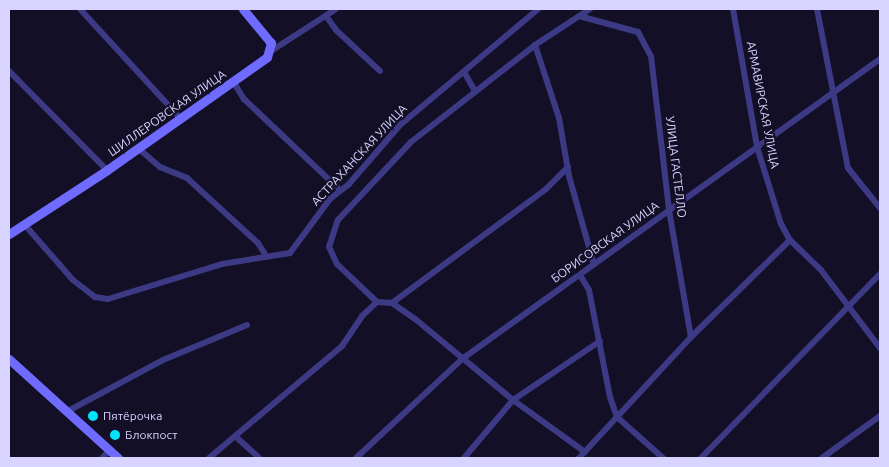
<!DOCTYPE html>
<html>
<head>
<meta charset="utf-8">
<style>
  body { margin:0 }
  #map { position:relative; width:889px; height:467px; overflow:hidden; background:#130f26; font-family:Ubuntu,sans-serif }
  div>[style] { position:absolute }
  .street>* { height:6px; margin:-3px; padding:0 3px; transform-origin:3px; border-radius:3px; background:#3d3a85 }
  .secondary>* { height:9px; margin:-4.5px; padding:0 4.5px; transform-origin:4.5px; border-radius:4.5px; background:#6f6bff }
  .dots>* { width:14px; height:14px; translate:-50% -50%; box-sizing:border-box; border:2px solid #130f26; border-radius:50% }
  span { translate:-50% -50%; white-space:nowrap; text-align:center; line-height:1.15; -webkit-text-stroke:4px #130f26; paint-order:stroke }
  .street-label { font-size:12px; color:#d9d4ff }
  .poi-label { font-size:12px; color:#d9d4ff }
  .left { translate:0 -50%; text-align:left }
  .frame { position:absolute; inset:0; border:10px solid #d9d4ff; pointer-events:none }
</style>
</head>
<body>
<div id="map">
  <div class="street">
    <div style="left:80px;top:9px;width:149px;rotate:47.4deg"></div>
    <div style="left:733px;top:9px;width:140px;rotate:80.1deg"></div>
    <div style="left:757px;top:147px;width:81px;rotate:72.7deg"></div>
    <div style="left:781px;top:224px;width:18px;rotate:61deg"></div>
    <div style="left:790px;top:240px;width:43px;rotate:44.1deg"></div>
    <div style="left:821px;top:270px;width:98px;rotate:52.9deg"></div>
    <div style="left:817px;top:9px;width:162px;rotate:79deg"></div>
    <div style="left:848px;top:168px;width:51px;rotate:51.3deg"></div>
    <div style="left:326px;top:16px;width:17px;rotate:54deg"></div>
    <div style="left:336px;top:30px;width:60px;rotate:43deg"></div>
    <div style="left:579px;top:16px;width:61px;rotate:15.2deg"></div>
    <div style="left:638px;top:32px;width:27px;rotate:62deg"></div>
    <div style="left:651px;top:56px;width:155px;rotate:83.3deg"></div>
    <div style="left:669px;top:210px;width:129px;rotate:80.2deg"></div>
    <div style="left:535px;top:45px;width:77px;rotate:71.8deg"></div>
    <div style="left:559px;top:118px;width:59px;rotate:80.2deg"></div>
    <div style="left:569px;top:176px;width:92px;rotate:74.3deg"></div>
    <div style="left:271px;top:51px;width:77px;rotate:-32.9deg"></div>
    <div style="left:9px;top:71px;width:139px;rotate:45.3deg"></div>
    <div style="left:464px;top:72px;width:22px;rotate:60deg"></div>
    <div style="left:233px;top:81px;width:21px;rotate:59deg"></div>
    <div style="left:244px;top:99px;width:131px;rotate:43.5deg"></div>
    <div style="left:138px;top:148px;width:29px;rotate:41deg"></div>
    <div style="left:160px;top:167px;width:29px;rotate:22deg"></div>
    <div style="left:187px;top:178px;width:96px;rotate:42.5deg"></div>
    <div style="left:258px;top:243px;width:13px;rotate:58deg"></div>
    <div style="left:24px;top:224px;width:74px;rotate:48.8deg"></div>
    <div style="left:73px;top:280px;width:28px;rotate:38deg"></div>
    <div style="left:95px;top:297px;width:13px;rotate:9deg"></div>
    <div style="left:108px;top:299px;width:119px;rotate:-17.1deg"></div>
    <div style="left:222px;top:264px;width:69px;rotate:-9.2deg"></div>
    <div style="left:290px;top:253px;width:67px;rotate:-53.5deg"></div>
    <div style="left:330px;top:199px;width:24px;rotate:-38deg"></div>
    <div style="left:349px;top:184px;width:78px;rotate:-49.2deg"></div>
    <div style="left:400px;top:125px;width:180px;rotate:-40deg"></div>
    <div style="left:580px;top:275px;width:17px;rotate:59deg"></div>
    <div style="left:589px;top:290px;width:109px;rotate:78.9deg"></div>
    <div style="left:610px;top:397px;width:21px;rotate:71deg"></div>
    <div style="left:617px;top:417px;width:62px;rotate:41.7deg"></div>
    <div style="left:392px;top:303px;width:192px;rotate:-36.5deg"></div>
    <div style="left:546px;top:189px;width:31px;rotate:-45deg"></div>
    <div style="left:68px;top:411px;width:108px;rotate:-28.2deg"></div>
    <div style="left:163px;top:360px;width:91px;rotate:-22.6deg"></div>
    <div style="left:236px;top:437px;width:31px;rotate:42deg"></div>
    <div style="left:585px;top:452px;width:89px;rotate:-144.2deg"></div>
    <div style="left:513px;top:400px;width:127px;rotate:-140.4deg"></div>
    <div style="left:415px;top:319px;width:28px;rotate:-145deg"></div>
    <div style="left:392px;top:303px;width:15px;rotate:-176deg"></div>
    <div style="left:377px;top:302px;width:55px;rotate:-136.5deg"></div>
    <div style="left:337px;top:264px;width:19px;rotate:-115deg"></div>
    <div style="left:329px;top:247px;width:28px;rotate:-72deg"></div>
    <div style="left:338px;top:220px;width:107px;rotate:-46.9deg"></div>
    <div style="left:411px;top:142px;width:157px;rotate:-38deg"></div>
    <div style="left:535px;top:45px;width:66px;rotate:-33.2deg"></div>
    <div style="left:102px;top:458px;width:11px;rotate:-45deg"></div>
    <div style="left:209px;top:458px;width:174px;rotate:-40.1deg"></div>
    <div style="left:342px;top:346px;width:36px;rotate:-56deg"></div>
    <div style="left:362px;top:316px;width:21px;rotate:-43deg"></div>
    <div style="left:356px;top:458px;width:145px;rotate:-43deg"></div>
    <div style="left:462px;top:359px;width:515px;rotate:-35.67deg"></div>
    <div style="left:464px;top:458px;width:76px;rotate:-49.8deg"></div>
    <div style="left:513px;top:400px;width:105px;rotate:-34.1deg"></div>
    <div style="left:579px;top:458px;width:165px;rotate:-47.2deg"></div>
    <div style="left:691px;top:337px;width:139px;rotate:-44.4deg"></div>
    <div style="left:701px;top:458px;width:257px;rotate:-45.8deg"></div>
    <div style="left:822px;top:458px;width:72px;rotate:-35.9deg"></div>
  </div>
  <div class="secondary">
    <div style="left:9px;top:234px;width:117px;rotate:-33.1deg"></div>
    <div style="left:107px;top:170px;width:196px;rotate:-35.2deg"></div>
    <div style="left:267px;top:57px;width:15px;rotate:-74deg"></div>
    <div style="left:271px;top:43px;width:44px;rotate:-129.5deg"></div>
    <div style="left:9px;top:359px;width:147px;rotate:42.2deg"></div>
  </div>
  <div class="dots">
    <div style="left:93px;top:416px;background:#00e5ff"></div>
    <div style="left:115px;top:435px;background:#00e5ff"></div>
  </div>
  <div class="street-label">
    <span style="left:763px;top:105px;rotate:79deg">АРМАВИРСКАЯ УЛИЦА</span>
    <span style="left:167px;top:113px;rotate:-35deg">ШИЛЛЕРОВСКАЯ УЛИЦА</span>
    <span style="left:359px;top:155px;rotate:-47deg">АСТРАХАНСКАЯ УЛИЦА</span>
    <span style="left:676px;top:167px;rotate:83deg">УЛИЦА ГАСТЕЛЛО</span>
    <span style="left:605px;top:242px;rotate:-36deg">БОРИСОВСКАЯ УЛИЦА</span>
  </div>
  <div class="poi-label">
    <span class="left" style="left:103px;top:416px">Пятёрочка</span>
    <span class="left" style="left:125px;top:435px">Блокпост</span>
  </div>
  <div class="frame"></div>
</div>
</body>
</html>
